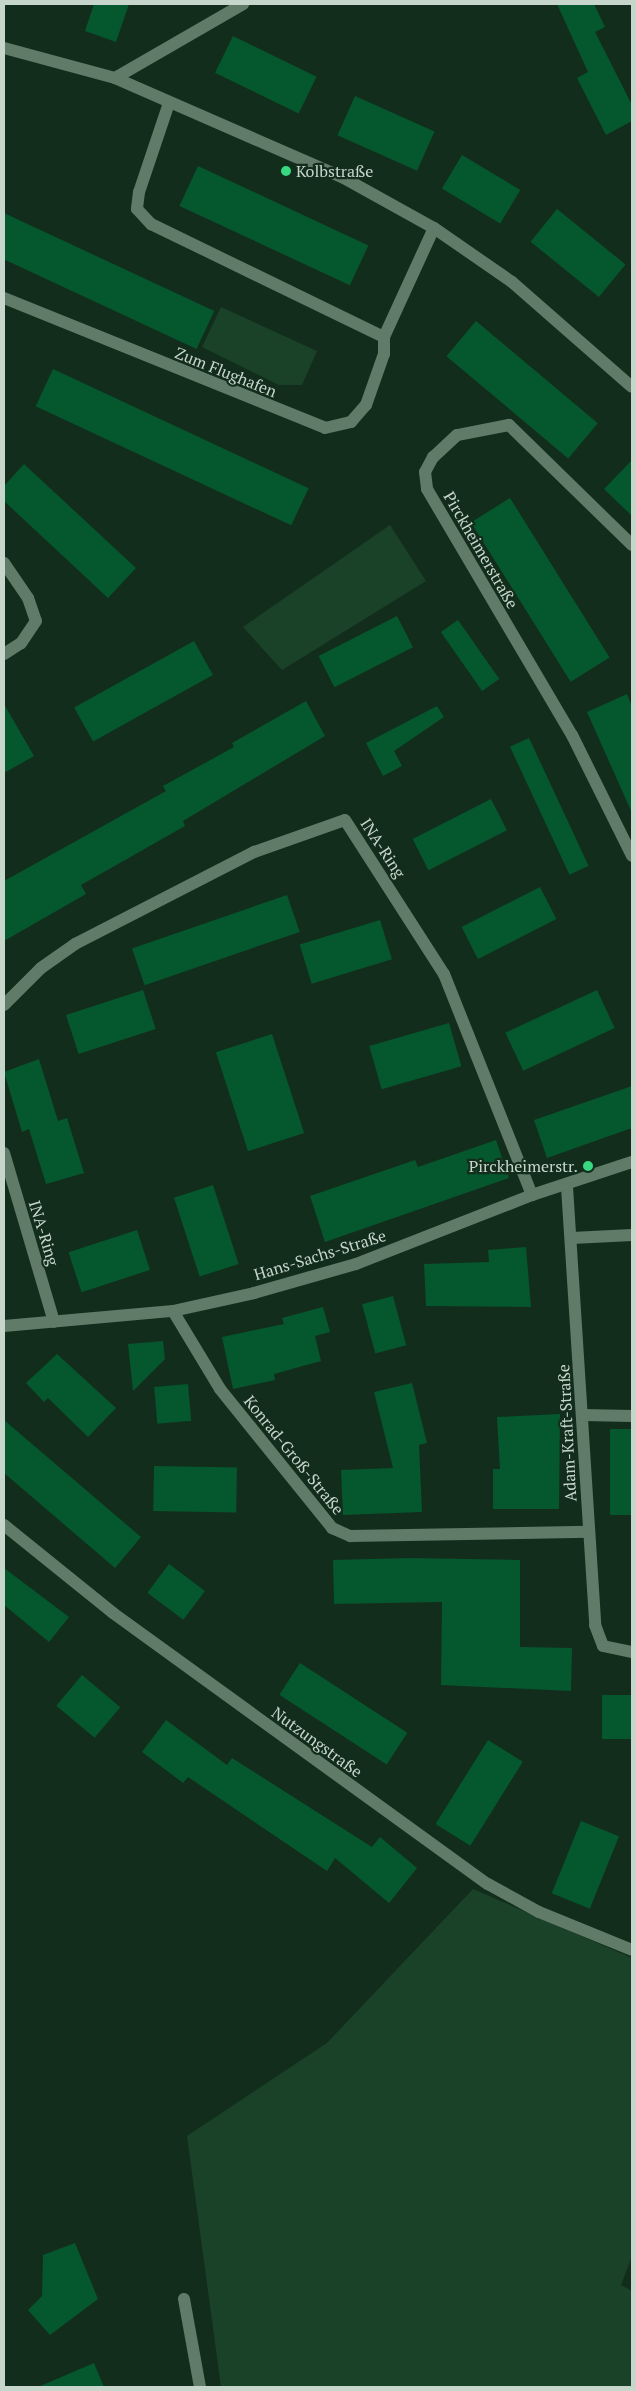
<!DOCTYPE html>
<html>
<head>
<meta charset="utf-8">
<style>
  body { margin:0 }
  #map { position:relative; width:636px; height:2391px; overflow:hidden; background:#132d1c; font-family:"PT Serif",serif }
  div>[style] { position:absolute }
  .green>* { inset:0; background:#1a4229 }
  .building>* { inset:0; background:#05572e; transform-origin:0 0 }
  .minor>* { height:12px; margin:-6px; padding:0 6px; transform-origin:6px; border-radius:6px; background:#607b68 }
  .dots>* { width:14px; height:14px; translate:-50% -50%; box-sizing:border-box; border:2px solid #132d1c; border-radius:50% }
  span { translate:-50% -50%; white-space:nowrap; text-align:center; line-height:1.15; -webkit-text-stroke:4.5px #132d1c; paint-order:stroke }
  .poi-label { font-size:16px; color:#c7d6cb }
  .left { translate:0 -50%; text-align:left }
  .right { translate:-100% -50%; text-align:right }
  .street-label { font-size:16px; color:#c7d6cb }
  .frame { position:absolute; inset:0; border:5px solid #c7d6cb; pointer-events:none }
</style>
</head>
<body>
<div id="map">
  <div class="green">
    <div style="clip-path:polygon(221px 307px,317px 351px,302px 385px,279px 385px,202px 347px)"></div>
    <div style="clip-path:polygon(390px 525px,426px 581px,282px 670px,243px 627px)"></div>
    <div style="clip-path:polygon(473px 1889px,632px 1958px,632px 2256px,621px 2285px,632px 2291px,632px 2387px,221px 2387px,187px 2136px,327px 2043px)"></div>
  </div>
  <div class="building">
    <div style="clip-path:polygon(94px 4px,129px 4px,116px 42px,85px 31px)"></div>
    <div style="clip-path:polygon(557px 4px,594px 4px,605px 27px,595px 32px,632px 105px,632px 121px,606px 135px,577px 78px,588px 72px)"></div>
    <div style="left:233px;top:36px;width:93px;height:41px;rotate:26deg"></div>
    <div style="left:355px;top:96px;width:87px;height:43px;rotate:24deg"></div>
    <div style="left:462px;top:155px;width:68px;height:39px;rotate:31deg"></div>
    <div style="left:198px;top:166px;width:188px;height:44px;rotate:25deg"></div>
    <div style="left:557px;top:209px;width:88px;height:42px;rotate:39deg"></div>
    <div style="left:4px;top:213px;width:232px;height:42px;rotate:25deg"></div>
    <div style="left:476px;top:321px;width:159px;height:46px;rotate:40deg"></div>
    <div style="left:53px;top:369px;width:282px;height:41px;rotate:25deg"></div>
    <div style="clip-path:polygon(632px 460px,632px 516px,604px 489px)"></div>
    <div style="clip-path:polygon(24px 464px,136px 568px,108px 598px,4px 501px,4px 486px)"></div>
    <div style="left:510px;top:498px;width:188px;height:46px;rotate:58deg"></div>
    <div style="left:397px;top:616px;width:35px;height:88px;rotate:63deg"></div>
    <div style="left:458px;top:620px;width:72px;height:21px;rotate:55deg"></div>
    <div style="left:194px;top:641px;width:39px;height:137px;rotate:61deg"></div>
    <div style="clip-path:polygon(627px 694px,632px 707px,632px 813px,587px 712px)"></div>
    <div style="clip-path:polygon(306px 701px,325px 736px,183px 821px,185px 826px,81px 885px,86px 894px,4px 941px,4px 881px,166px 791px,163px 786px,234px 747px,232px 743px)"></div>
    <div style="clip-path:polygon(4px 704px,34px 756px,4px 773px)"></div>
    <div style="clip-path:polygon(437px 706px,444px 717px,394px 751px,402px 766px,383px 776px,366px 743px)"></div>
    <div style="left:529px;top:738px;width:141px;height:21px;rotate:65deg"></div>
    <div style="left:491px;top:799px;width:35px;height:88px;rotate:63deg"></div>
    <div style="left:540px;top:887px;width:36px;height:88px;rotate:63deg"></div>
    <div style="left:287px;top:895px;width:39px;height:164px;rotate:71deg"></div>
    <div style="left:380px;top:920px;width:41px;height:84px;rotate:73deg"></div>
    <div style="left:143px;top:990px;width:41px;height:81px;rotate:72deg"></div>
    <div style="left:597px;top:990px;width:42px;height:101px;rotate:65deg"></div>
    <div style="left:449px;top:1023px;width:45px;height:83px;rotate:74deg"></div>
    <div style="left:272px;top:1034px;width:104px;height:59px;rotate:72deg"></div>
    <div style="clip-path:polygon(39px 1059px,58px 1121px,67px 1118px,84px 1173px,46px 1184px,29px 1129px,22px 1132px,4px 1072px)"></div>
    <div style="clip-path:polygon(632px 1086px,632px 1128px,547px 1158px,534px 1120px)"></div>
    <div style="clip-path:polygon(496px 1140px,509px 1178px,325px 1242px,310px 1196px,415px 1160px,418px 1167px)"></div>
    <div style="left:213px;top:1185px;width:83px;height:41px;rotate:72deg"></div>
    <div style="left:137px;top:1230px;width:42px;height:72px;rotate:72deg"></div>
    <div style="clip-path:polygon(526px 1247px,531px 1307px,426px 1306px,424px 1264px,489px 1262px,488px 1250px)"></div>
    <div style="left:393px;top:1296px;width:51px;height:32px;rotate:75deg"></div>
    <div style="clip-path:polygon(323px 1307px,330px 1332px,315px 1336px,321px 1361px,274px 1374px,275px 1380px,233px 1389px,222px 1337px,284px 1324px,282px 1318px)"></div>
    <div style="clip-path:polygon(163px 1341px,165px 1359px,133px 1391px,128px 1344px)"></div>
    <div style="clip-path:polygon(57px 1354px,116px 1408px,88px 1437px,48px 1398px,44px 1402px,26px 1383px)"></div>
    <div style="clip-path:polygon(412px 1383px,427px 1443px,419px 1445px,422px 1512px,343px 1515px,341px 1470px,393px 1468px,374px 1392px)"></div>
    <div style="left:188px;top:1384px;width:37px;height:34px;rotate:85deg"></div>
    <div style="clip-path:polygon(560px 1414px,559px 1509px,493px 1509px,493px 1469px,500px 1469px,497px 1417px)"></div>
    <div style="clip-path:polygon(4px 1420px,141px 1537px,115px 1568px,4px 1473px)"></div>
    <div style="left:632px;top:1429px;width:86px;height:22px;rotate:90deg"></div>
    <div style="left:154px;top:1466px;width:83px;height:45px;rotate:1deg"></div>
    <div style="clip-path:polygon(410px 1558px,520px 1560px,520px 1647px,572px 1648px,571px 1691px,441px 1685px,442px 1602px,334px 1604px,333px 1560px)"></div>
    <div style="left:169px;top:1564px;width:45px;height:36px;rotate:37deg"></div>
    <div style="clip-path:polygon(4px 1568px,69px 1617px,49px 1642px,4px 1605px)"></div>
    <div style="left:300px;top:1663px;width:128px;height:38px;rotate:33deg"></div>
    <div style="left:82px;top:1675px;width:50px;height:40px;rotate:40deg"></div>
    <div style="left:602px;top:1695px;width:30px;height:44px"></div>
    <div style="clip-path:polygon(166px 1720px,227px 1765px,232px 1758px,372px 1847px,380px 1837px,417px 1868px,389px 1903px,335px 1858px,327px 1871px,188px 1777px,183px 1783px,142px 1752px)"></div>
    <div style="left:488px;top:1740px;width:41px;height:99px;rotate:32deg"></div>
    <div style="left:581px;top:1821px;width:41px;height:78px;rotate:22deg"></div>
    <div style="clip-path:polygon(75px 2243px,98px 2299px,50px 2335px,28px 2310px,42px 2296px,43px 2255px)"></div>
    <div style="clip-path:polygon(94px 2363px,104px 2387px,38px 2387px)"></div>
  </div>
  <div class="minor">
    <div style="left:4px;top:48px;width:115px;rotate:15.1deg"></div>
    <div style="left:115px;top:78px;width:248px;rotate:23.6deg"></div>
    <div style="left:342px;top:177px;width:105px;rotate:29deg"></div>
    <div style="left:434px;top:228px;width:95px;rotate:34.7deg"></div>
    <div style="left:512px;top:282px;width:159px;rotate:41.2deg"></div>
    <div style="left:115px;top:78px;width:148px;rotate:-30deg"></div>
    <div style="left:169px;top:103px;width:94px;rotate:108.6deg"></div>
    <div style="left:139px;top:192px;width:17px;rotate:97deg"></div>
    <div style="left:137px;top:209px;width:21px;rotate:47deg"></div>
    <div style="left:151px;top:224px;width:259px;rotate:25.9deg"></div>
    <div style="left:4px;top:298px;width:346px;rotate:22deg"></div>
    <div style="left:325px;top:428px;width:27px;rotate:-13deg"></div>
    <div style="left:351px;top:422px;width:23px;rotate:-49deg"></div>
    <div style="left:366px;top:405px;width:54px;rotate:-70.6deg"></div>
    <div style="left:384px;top:354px;width:17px;rotate:-90deg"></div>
    <div style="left:384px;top:337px;width:120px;rotate:-65.4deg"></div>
    <div style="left:632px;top:545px;width:172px;rotate:-135.7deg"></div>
    <div style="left:509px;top:425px;width:53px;rotate:169.1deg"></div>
    <div style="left:457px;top:435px;width:33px;rotate:137deg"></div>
    <div style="left:433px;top:457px;width:17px;rotate:118deg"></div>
    <div style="left:425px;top:472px;width:17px;rotate:83deg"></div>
    <div style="left:427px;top:489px;width:286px;rotate:59.5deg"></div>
    <div style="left:572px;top:735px;width:135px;rotate:63.6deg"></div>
    <div style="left:4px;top:563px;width:42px;rotate:55.6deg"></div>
    <div style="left:28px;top:598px;width:24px;rotate:71deg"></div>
    <div style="left:36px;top:621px;width:27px;rotate:124deg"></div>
    <div style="left:21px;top:643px;width:20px;rotate:147deg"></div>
    <div style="left:4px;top:1005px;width:52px;rotate:-45deg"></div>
    <div style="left:41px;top:968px;width:42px;rotate:-35.2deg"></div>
    <div style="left:75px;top:944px;width:201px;rotate:-27.2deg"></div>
    <div style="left:254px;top:852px;width:96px;rotate:-19.4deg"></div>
    <div style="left:345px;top:820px;width:183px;rotate:57.3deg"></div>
    <div style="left:444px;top:974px;width:238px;rotate:68.3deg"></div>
    <div style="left:4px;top:1153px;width:176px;rotate:73.5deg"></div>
    <div style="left:567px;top:1187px;width:439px;rotate:86.3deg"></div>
    <div style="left:595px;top:1625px;width:22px;rotate:69deg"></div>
    <div style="left:603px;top:1646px;width:30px;rotate:12deg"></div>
    <div style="left:572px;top:1238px;width:60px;rotate:-2.9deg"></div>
    <div style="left:173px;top:1311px;width:91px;rotate:58.9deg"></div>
    <div style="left:220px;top:1389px;width:179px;rotate:51.1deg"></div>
    <div style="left:332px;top:1528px;width:20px;rotate:24deg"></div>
    <div style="left:350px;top:1536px;width:238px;rotate:-1deg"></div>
    <div style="left:4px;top:1326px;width:170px;rotate:-5.1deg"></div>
    <div style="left:173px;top:1311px;width:83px;rotate:-12.5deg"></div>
    <div style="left:254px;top:1293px;width:106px;rotate:-15.9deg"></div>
    <div style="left:356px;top:1264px;width:189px;rotate:-21.4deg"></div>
    <div style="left:532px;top:1195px;width:105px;rotate:-18.3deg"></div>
    <div style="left:583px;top:1415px;width:49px;rotate:1.2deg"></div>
    <div style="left:4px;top:1525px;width:140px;rotate:38.9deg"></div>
    <div style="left:113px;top:1613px;width:463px;rotate:35.9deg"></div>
    <div style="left:488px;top:1884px;width:58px;rotate:28.8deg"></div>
    <div style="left:539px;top:1912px;width:100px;rotate:22.2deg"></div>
    <div style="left:184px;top:2299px;width:89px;rotate:79.7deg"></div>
  </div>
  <div class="dots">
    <div style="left:286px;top:171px;background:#38d880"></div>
    <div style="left:588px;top:1166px;background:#38d880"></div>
  </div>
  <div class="poi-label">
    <span class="left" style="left:296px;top:171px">Kolbstraße</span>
    <span class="right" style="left:578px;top:1166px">Pirckheimerstr.</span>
  </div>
  <div class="street-label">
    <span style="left:226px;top:372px;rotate:22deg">Zum Flughafen</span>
    <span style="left:481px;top:550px;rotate:60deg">Pirckheimerstraße</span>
    <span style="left:383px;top:848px;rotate:57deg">INA-Ring</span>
    <span style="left:44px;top:1233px;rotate:73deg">INA-Ring</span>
    <span style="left:320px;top:1255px;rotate:-17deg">Hans-Sachs-Straße</span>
    <span style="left:567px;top:1433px;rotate:-93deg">Adam-Kraft-Straße</span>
    <span style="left:294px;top:1455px;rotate:51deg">Konrad-Groß-Straße</span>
    <span style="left:317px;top:1742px;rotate:36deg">Nutzungstraße</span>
  </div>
  <div class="frame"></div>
</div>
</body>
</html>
